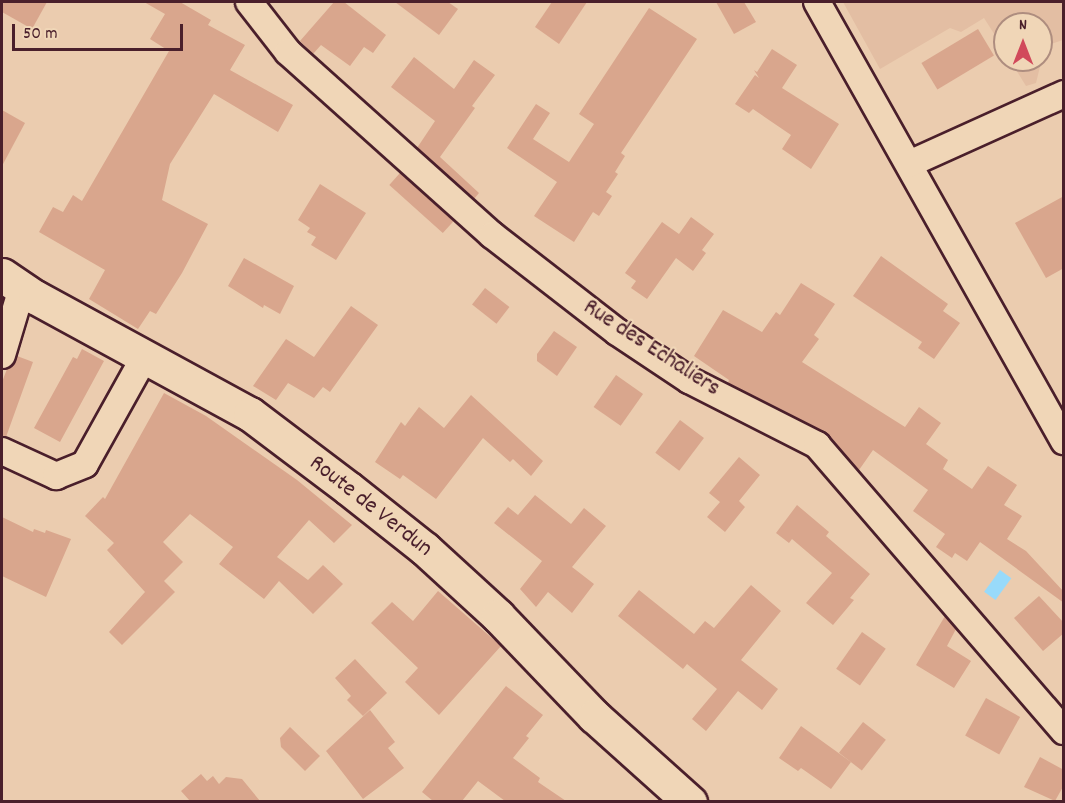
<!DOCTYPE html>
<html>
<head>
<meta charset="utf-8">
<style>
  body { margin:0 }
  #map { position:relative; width:1065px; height:803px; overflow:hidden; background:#ebccaf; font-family:Dekko,sans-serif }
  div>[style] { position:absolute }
  .built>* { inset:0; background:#e3bea3 }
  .water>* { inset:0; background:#98dafa; transform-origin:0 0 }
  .building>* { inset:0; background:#d9a68d; transform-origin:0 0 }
  .roads { filter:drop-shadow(2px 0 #4a1f2b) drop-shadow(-2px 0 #4a1f2b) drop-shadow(0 2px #4a1f2b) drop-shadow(0 -2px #4a1f2b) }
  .minor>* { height:26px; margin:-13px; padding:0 13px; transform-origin:13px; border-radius:13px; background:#f0d6b7 }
  .major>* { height:33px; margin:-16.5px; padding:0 16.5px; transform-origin:16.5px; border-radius:16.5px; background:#f0d6b7 }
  span { translate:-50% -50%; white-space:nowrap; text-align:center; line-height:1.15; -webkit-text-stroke:4.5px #f0d6b7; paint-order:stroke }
  .street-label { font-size:24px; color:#4a1f2b }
  .frame { position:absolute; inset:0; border:3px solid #4a1f2b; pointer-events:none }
  .north { position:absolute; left:993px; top:12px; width:60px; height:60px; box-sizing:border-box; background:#f0d6b7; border:2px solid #ae8d7f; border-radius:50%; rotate:0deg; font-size:16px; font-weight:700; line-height:24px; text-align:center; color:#4a1f2b }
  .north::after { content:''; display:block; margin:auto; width:21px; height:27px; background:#d1495b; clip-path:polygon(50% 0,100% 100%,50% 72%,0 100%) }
  .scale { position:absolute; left:12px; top:24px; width:171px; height:27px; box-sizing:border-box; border:3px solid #4a1f2b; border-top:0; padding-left:8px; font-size:18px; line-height:21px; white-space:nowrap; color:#4a1f2b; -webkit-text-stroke:4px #f0d6b7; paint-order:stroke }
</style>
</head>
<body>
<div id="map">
  <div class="built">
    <div style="clip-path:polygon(843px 2px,1063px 2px,1063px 40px,1045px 46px,1036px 83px,1026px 86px,1010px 60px,1041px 60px,1041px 24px,1005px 24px,1005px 51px,984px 18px,961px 32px,950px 28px,880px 69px)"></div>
  </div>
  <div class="water">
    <div style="left:1000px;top:570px;width:14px;height:27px;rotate:36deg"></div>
  </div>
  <div class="building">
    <div style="clip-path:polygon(2px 2px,47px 2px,32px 29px,2px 12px)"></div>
    <div style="clip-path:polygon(144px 2px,180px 2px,211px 20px,208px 25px,245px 45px,230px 70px,293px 105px,278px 132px,214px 94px,170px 164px,162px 200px,208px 224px,182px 273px,156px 314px,150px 311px,138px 329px,89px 299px,105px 270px,39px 232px,53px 207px,63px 212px,73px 195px,82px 201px,169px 51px,150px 39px,165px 14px)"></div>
    <div style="clip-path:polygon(334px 2px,344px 2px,386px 35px,373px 53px,364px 47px,350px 66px,321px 45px,313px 54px,300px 41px)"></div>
    <div style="clip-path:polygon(395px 2px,448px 2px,458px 9px,439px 35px)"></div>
    <div style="clip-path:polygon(552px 2px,587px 2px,559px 44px,535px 27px)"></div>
    <div style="clip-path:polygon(716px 2px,744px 2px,756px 22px,734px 34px)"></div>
    <div style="clip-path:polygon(649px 8px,697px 39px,621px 153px,625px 156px,615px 172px,618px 174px,606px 192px,612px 196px,599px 216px,593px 212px,574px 242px,534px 216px,557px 182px,507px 148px,536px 104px,550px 113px,533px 139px,569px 162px,594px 124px,579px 114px)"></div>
    <div style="left:978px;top:29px;width:31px;height:66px;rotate:59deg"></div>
    <div style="clip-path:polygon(772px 49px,797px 65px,782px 88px,839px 124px,811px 169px,782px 149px,791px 135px,753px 109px,749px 113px,735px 104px,755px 75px,759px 78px,754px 70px,757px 72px)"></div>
    <div style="clip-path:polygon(414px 57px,454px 89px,474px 60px,495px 75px,472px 106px,475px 108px,440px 157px,479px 193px,474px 199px,417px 148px,435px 121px,391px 87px)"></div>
    <div style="clip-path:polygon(2px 110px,25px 123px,2px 166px)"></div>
    <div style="left:400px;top:173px;width:72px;height:16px;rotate:42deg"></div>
    <div style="clip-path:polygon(320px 184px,366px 213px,336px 260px,311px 245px,316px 237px,307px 232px,310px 228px,298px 220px)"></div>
    <div style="clip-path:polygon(1064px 196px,1064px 268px,1046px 278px,1015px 223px)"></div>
    <div style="clip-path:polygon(691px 217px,714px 234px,702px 250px,706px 253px,693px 271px,676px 258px,647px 299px,631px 288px,636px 281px,625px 273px,662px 222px,679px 234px)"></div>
    <div style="clip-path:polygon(881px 256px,948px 304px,943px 311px,960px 323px,934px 359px,918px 348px,922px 342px,853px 296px)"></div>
    <div style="clip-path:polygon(244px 258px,294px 286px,280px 314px,264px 305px,263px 308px,228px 286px)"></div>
    <div style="clip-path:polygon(801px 283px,835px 304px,814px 335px,819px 339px,802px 362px,905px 427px,919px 407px,941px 423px,926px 444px,948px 460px,943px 469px,972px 489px,988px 466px,1017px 485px,1004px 505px,1022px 516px,1007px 539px,1026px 551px,1064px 592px,1064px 603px,980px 542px,967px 561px,955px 553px,952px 558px,936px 547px,945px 534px,913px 511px,928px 490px,873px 450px,859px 470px,824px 432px,728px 383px,729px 380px,694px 356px,723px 310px,762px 332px,776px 312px,780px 315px)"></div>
    <div style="left:485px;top:288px;width:31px;height:21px;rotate:38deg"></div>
    <div style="clip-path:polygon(351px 306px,378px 325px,330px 392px,323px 387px,314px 398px,288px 383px,276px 400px,253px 386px,286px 339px,314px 357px)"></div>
    <div style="clip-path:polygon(554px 331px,577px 347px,557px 376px,537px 361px,537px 354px)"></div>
    <div style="clip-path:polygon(82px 349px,104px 361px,60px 442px,34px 428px,73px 357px,77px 359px)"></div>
    <div style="clip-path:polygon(17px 356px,33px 362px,6px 437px,2px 436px,2px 382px,7px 369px,13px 365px)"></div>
    <div style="left:616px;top:375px;width:33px;height:39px;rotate:35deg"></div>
    <div style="clip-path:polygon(164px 393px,206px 416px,297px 480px,352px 525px,334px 543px,309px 520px,277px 557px,308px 580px,323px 565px,343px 584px,313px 614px,279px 581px,264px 599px,219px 564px,233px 547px,190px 514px,163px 542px,183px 562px,164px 581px,175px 592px,122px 645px,109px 632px,145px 592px,107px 550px,114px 543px,85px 516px,103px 497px,105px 499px)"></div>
    <div style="clip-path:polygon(471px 395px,543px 461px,531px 476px,513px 459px,510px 462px,483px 438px,436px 499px,403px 475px,400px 479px,375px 462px,401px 422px,405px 426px,419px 407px,444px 428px)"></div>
    <div style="left:680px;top:420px;width:30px;height:41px;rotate:37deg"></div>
    <div style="clip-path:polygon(739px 457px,760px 475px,739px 501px,745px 507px,725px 532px,707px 517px,720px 502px,709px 493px)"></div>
    <div style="clip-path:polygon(535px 495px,571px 524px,584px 508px,606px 526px,572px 567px,594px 584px,572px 613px,548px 592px,536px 607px,520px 589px,542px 561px,494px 523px,508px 507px,518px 515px)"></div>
    <div style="clip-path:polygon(797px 505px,829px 532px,826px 536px,870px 574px,850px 598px,854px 600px,833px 625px,806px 603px,832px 573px,792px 539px,789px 543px,776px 533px)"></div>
    <div style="clip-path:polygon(2px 517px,33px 532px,34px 529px,45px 533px,46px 530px,71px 539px,46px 597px,2px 576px)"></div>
    <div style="clip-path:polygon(751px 585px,781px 611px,741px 660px,778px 689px,762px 710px,738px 691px,706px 731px,692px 719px,717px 689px,687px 664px,683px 669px,618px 616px,639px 590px,694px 634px,705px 621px,714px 628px)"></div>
    <div style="clip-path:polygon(438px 591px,501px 646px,439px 715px,405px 682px,418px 668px,371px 623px,392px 602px,413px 621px)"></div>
    <div style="clip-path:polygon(1039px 596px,1064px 623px,1064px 633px,1043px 651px,1014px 618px)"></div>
    <div style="clip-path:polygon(945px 616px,956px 629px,947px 646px,971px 661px,954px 688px,916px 665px)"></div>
    <div style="left:862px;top:632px;width:29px;height:45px;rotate:35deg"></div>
    <div style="clip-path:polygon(355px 659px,387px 693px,363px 716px,347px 700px,351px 696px,335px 678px)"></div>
    <div style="clip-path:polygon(506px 686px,543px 715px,526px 736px,529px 738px,513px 758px,540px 778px,538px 782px,566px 801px,505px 801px,478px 781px,462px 801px,433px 801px,422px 792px)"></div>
    <div style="left:986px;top:698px;width:39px;height:43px;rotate:29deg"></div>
    <div style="clip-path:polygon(370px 710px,395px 742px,388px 748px,404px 768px,363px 799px,326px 751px)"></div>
    <div style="left:863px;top:722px;width:29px;height:39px;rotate:38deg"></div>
    <div style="clip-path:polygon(801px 726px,851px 762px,831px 789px,801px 768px,798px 771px,779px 758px)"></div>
    <div style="clip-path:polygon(290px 727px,320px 756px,305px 771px,281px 747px,280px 738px)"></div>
    <div style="clip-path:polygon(1040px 757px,1064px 770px,1064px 785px,1055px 801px,1024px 787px)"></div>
    <div style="clip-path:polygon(201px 774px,207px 781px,213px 776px,219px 784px,226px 777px,242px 779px,260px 801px,190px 801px,181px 791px)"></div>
  </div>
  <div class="roads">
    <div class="minor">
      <div style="left:249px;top:2px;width:63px;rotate:52deg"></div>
      <div style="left:288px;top:52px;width:274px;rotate:41.9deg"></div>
      <div style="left:492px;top:235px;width:158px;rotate:37.8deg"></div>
      <div style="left:617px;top:332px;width:87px;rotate:33.7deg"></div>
      <div style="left:689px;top:380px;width:144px;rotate:26.9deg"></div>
      <div style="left:817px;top:445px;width:378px;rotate:49.2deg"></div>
      <div style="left:817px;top:2px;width:504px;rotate:60.64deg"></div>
      <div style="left:909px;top:164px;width:170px;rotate:-24.3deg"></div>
      <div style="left:2px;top:355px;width:70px;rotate:-73.4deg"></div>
      <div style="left:2px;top:451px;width:60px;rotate:24.8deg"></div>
      <div style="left:56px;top:476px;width:31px;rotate:-22deg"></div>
      <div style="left:85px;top:464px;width:124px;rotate:-60.9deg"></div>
    </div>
    <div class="major">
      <div style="left:2px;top:275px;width:40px;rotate:34deg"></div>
      <div style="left:35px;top:297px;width:245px;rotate:28.6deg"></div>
      <div style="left:250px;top:414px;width:123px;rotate:37.1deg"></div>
      <div style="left:348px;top:488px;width:98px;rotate:38.4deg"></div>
      <div style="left:425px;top:549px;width:99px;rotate:42.5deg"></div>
      <div style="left:498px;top:616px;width:139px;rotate:46.2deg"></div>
      <div style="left:594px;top:716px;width:129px;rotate:41.9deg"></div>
    </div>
  </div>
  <div class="street-label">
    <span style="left:651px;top:349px;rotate:33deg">Rue des Echaliers</span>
    <span style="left:370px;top:507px;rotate:38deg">Route de Verdun</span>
  </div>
  <div class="frame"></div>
  <div class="north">N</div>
  <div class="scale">50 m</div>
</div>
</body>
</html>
